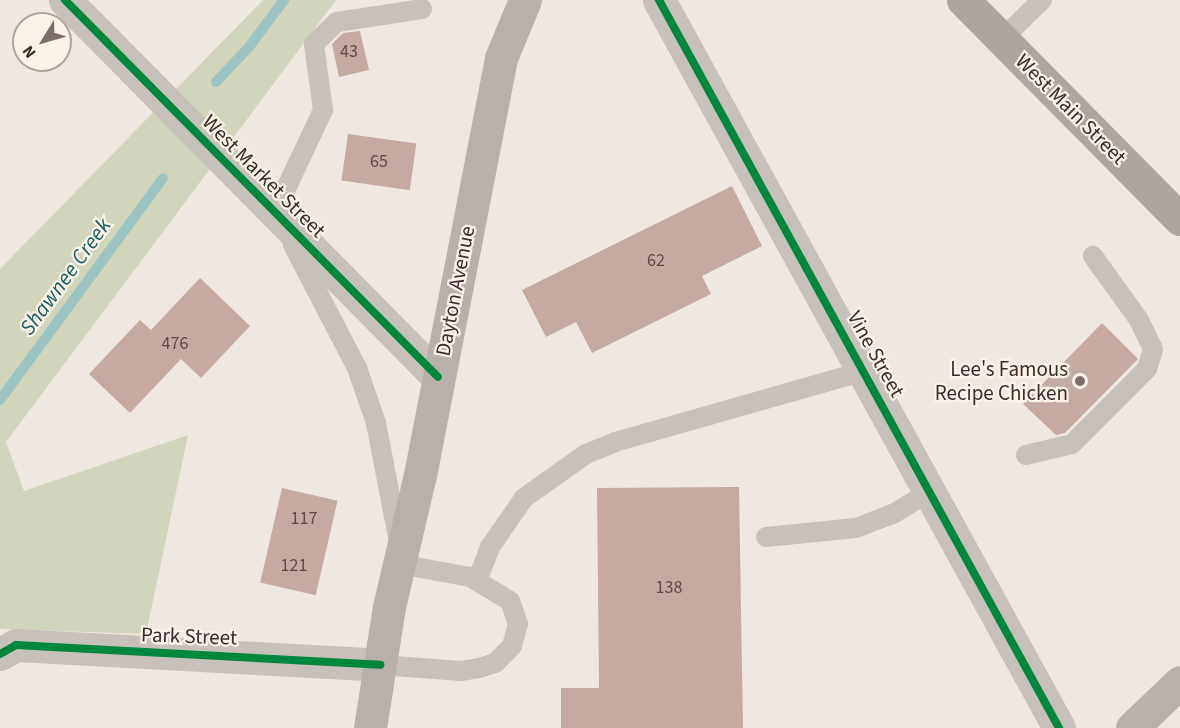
<!DOCTYPE html>
<html>
<head>
<meta charset="utf-8">
<style>
  body { margin:0 }
  #map { position:relative; width:1180px; height:728px; overflow:hidden; background:#efe8e2; font-family:"Source Sans 3",sans-serif }
  div>[style] { position:absolute }
  .green>* { inset:0; background:#d1d5bb }
  .stream>* { height:10px; margin:-5px; padding:0 5px; transform-origin:5px; border-radius:5px; background:#9cc4c2 }
  .building>* { inset:0; background:#c4aaa2; transform-origin:0 0 }
  .lane>* { height:20px; margin:-10px; padding:0 10px; transform-origin:10px; border-radius:10px; background:#c8c0bb }
  .street>* { height:33px; margin:-16.5px; padding:0 16.5px; transform-origin:16.5px; border-radius:16.5px; background:#c8c0bb }
  .secondary>* { height:33px; margin:-16.5px; padding:0 16.5px; transform-origin:16.5px; border-radius:16.5px; background:#b9b0ab }
  .primary>* { height:33px; margin:-16.5px; padding:0 16.5px; transform-origin:16.5px; border-radius:16.5px; background:#ada5a0 }
  .cycleway>* { height:8px; margin:-4px; padding:0 4px; transform-origin:4px; border-radius:4px; background:#00873e }
  .dots>* { width:16px; height:16px; translate:-50% -50%; box-sizing:border-box; border:3px solid #fbf3ea; border-radius:50% }
  span { translate:-50% -50%; white-space:nowrap; text-align:center; line-height:1.15; -webkit-text-stroke:4.5px #fbf3ea; paint-order:stroke }
  .number-label { font-size:18px; color:#5c4c46 }
  .number-label span { -webkit-text-stroke-width:0 }
  .street-label { font-size:21px; color:#3a2d28 }
  .poi-label { font-size:21px; color:#3a2d28 }
  .right { translate:-100% -50%; text-align:right }
  .water-label { font-size:22px; color:#1a5d5f; font-style:italic }
  .north { position:absolute; left:12px; top:12px; width:60px; height:60px; box-sizing:border-box; background:#fbf3ea; border:2px solid #aea49c; border-radius:50%; rotate:233deg; font-size:16px; font-weight:700; line-height:24px; text-align:center; color:#3a2d28 }
  .north::after { content:''; display:block; margin:auto; width:21px; height:27px; background:#796e69; clip-path:polygon(50% 0,100% 100%,50% 72%,0 100%) }
</style>
</head>
<body>
<div id="map">
  <div class="green">
    <div style="clip-path:polygon(263px 0,336px 0,6px 442px,24px 491px,188px 435px,146px 634px,0 629px,0 269px)"></div>
  </div>
  <div class="stream">
    <div style="left:216px;top:82px;width:48px;rotate:-46.7deg"></div>
    <div style="left:249px;top:47px;width:59px;rotate:-53.3deg"></div>
    <div style="left:0;top:400px;width:275px;rotate:-53.7deg"></div>
  </div>
  <div class="building">
    <div style="clip-path:polygon(360px 31px,369px 70px,339px 77px,332px 44px,343px 33px)"></div>
    <div style="left:348px;top:134px;width:69px;height:47px;rotate:8deg"></div>
    <div style="clip-path:polygon(732px 186px,762px 246px,702px 276px,711px 294px,592px 353px,576px 322px,546px 337px,522px 290px)"></div>
    <div style="clip-path:polygon(200px 278px,250px 326px,201px 378px,181px 359px,130px 413px,89px 374px,140px 320px,151px 330px)"></div>
    <div style="clip-path:polygon(1102px 323px,1138px 359px,1065px 433px,1056px 435px,1023px 404px)"></div>
    <div style="clip-path:polygon(739px 487px,743px 728px,561px 728px,561px 688px,599px 688px,597px 488px)"></div>
    <div style="left:282px;top:488px;width:57px;height:97px;rotate:13deg"></div>
  </div>
  <div class="lane">
    <div style="left:1002px;top:39px;width:56px;rotate:-44.3deg"></div>
    <div style="left:279px;top:219px;width:8px;rotate:-120deg"></div>
    <div style="left:275px;top:212px;width:113px;rotate:-64.8deg"></div>
    <div style="left:323px;top:110px;width:67px;rotate:-97.8deg"></div>
    <div style="left:314px;top:44px;width:32px;rotate:-44deg"></div>
    <div style="left:337px;top:22px;width:86px;rotate:-8.7deg"></div>
    <div style="left:293px;top:245px;width:139px;rotate:62.5deg"></div>
    <div style="left:357px;top:368px;width:58px;rotate:70.9deg"></div>
    <div style="left:376px;top:423px;width:121px;rotate:79.1deg"></div>
    <div style="left:1026px;top:455px;width:47px;rotate:-13.4deg"></div>
    <div style="left:1072px;top:444px;width:106px;rotate:-45deg"></div>
    <div style="left:1147px;top:369px;width:21px;rotate:-73deg"></div>
    <div style="left:1153px;top:349px;width:32px;rotate:-116deg"></div>
    <div style="left:1139px;top:320px;width:79px;rotate:-125.7deg"></div>
    <div style="left:766px;top:537px;width:90px;rotate:-5.7deg"></div>
    <div style="left:856px;top:528px;width:40px;rotate:-21deg"></div>
    <div style="left:893px;top:514px;width:44px;rotate:-31.2deg"></div>
    <div style="left:477px;top:581px;width:36px;rotate:-69deg"></div>
    <div style="left:490px;top:547px;width:60px;rotate:-55.2deg"></div>
    <div style="left:524px;top:498px;width:76px;rotate:-35.4deg"></div>
    <div style="left:586px;top:454px;width:31px;rotate:-22deg"></div>
    <div style="left:615px;top:442px;width:260px;rotate:-15.9deg"></div>
    <div style="left:380px;top:665px;width:81px;rotate:4.2deg"></div>
    <div style="left:461px;top:671px;width:18px;rotate:-9deg"></div>
    <div style="left:479px;top:668px;width:17px;rotate:-17deg"></div>
    <div style="left:495px;top:663px;width:24px;rotate:-45deg"></div>
    <div style="left:512px;top:646px;width:23px;rotate:-75deg"></div>
    <div style="left:518px;top:624px;width:24px;rotate:-109deg"></div>
    <div style="left:510px;top:601px;width:47px;rotate:-149deg"></div>
    <div style="left:470px;top:577px;width:72px;rotate:-169.6deg"></div>
  </div>
  <div class="street">
    <div style="left:65px;top:0;width:530px;rotate:45.31deg"></div>
    <div style="left:659px;top:0;width:831px;rotate:61.21deg"></div>
    <div style="left:0;top:654px;width:18px;rotate:-29deg"></div>
    <div style="left:16px;top:645px;width:365px;rotate:3.1deg"></div>
  </div>
  <div class="secondary">
    <div style="left:370px;top:728px;width:122px;rotate:-81.1deg"></div>
    <div style="left:389px;top:607px;width:136px;rotate:-76.8deg"></div>
    <div style="left:420px;top:475px;width:425px;rotate:-79deg"></div>
    <div style="left:501px;top:58px;width:63px;rotate:-67.5deg"></div>
    <div style="left:1132px;top:728px;width:66px;rotate:-43.8deg"></div>
  </div>
  <div class="primary">
    <div style="left:963px;top:0;width:308px;rotate:45.3deg"></div>
  </div>
  <div class="cycleway">
    <div style="left:65px;top:0;width:530px;rotate:45.31deg"></div>
    <div style="left:659px;top:0;width:831px;rotate:61.21deg"></div>
    <div style="left:0;top:654px;width:18px;rotate:-29deg"></div>
    <div style="left:16px;top:645px;width:365px;rotate:3.1deg"></div>
  </div>
  <div class="dots">
    <div style="left:1080px;top:381px;background:#796e69"></div>
  </div>
  <div class="number-label">
    <span style="left:349px;top:52px">43</span>
    <span style="left:379px;top:162px">65</span>
    <span style="left:656px;top:261px">62</span>
    <span style="left:175px;top:344px">476</span>
    <span style="left:304px;top:519px">117</span>
    <span style="left:294px;top:566px">121</span>
    <span style="left:669px;top:588px">138</span>
  </div>
  <div class="street-label">
    <span style="left:1071px;top:109px;rotate:45deg">West Main Street</span>
    <span style="left:264px;top:176px;rotate:45deg">West Market Street</span>
    <span style="left:455px;top:291px;rotate:-79deg">Dayton Avenue</span>
    <span style="left:876px;top:354px;rotate:61deg">Vine Street</span>
    <span style="left:189px;top:636px;rotate:2deg">Park Street</span>
  </div>
  <div class="poi-label">
    <span class="right" style="left:1068px;top:381px">Lee's Famous<br>Recipe Chicken</span>
  </div>
  <div class="water-label">
    <span style="left:66px;top:277px;rotate:-54deg">Shawnee Creek</span>
  </div>
  <div class="north">N</div>
</div>
</body>
</html>
